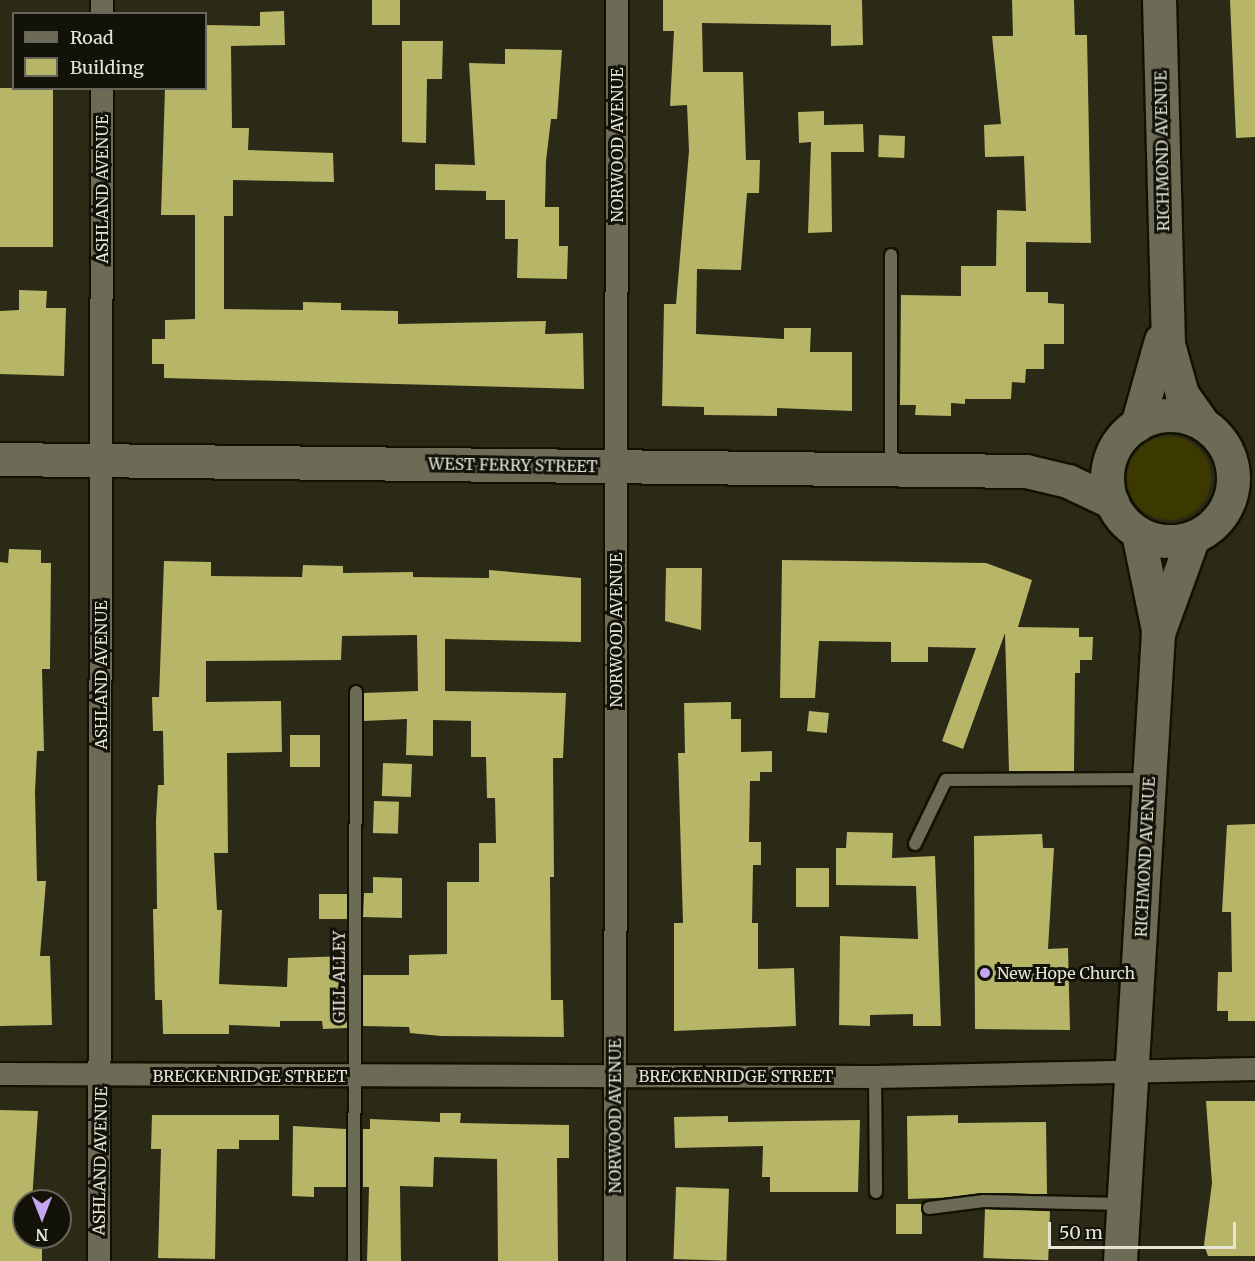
<!DOCTYPE html>
<html>
<head>
<meta charset="utf-8">
<style>
  body { margin:0 }
  #map { position:relative; width:1255px; height:1261px; overflow:hidden; background:#2a2a16; font-family:Merriweather,serif }
  div>[style] { position:absolute }
  .green>* { inset:0; background:#3b3900 }
  .round { border-radius:50% }
  .building>* { inset:0; background:#b7b568; transform-origin:0 0 }
  .roads { filter:drop-shadow(2px 0 #131202) drop-shadow(-2px 0 #131202) drop-shadow(0 2px #131202) drop-shadow(0 -2px #131202) }
  .lane>* { height:12px; margin:-6px; padding:0 6px; transform-origin:6px; border-radius:6px; background:#6c6b56 }
  .street>* { height:22px; margin:-11px; padding:0 11px; transform-origin:11px; border-radius:11px; background:#6c6b56 }
  .secondary>* { height:33px; margin:-16.5px; padding:0 16.5px; transform-origin:16.5px; border-radius:16.5px; background:#6c6b56 }
  .secondary>.ring { margin:-16.5px; padding:0; box-sizing:content-box; background:none; border:33px solid #6c6b56; border-radius:50% }
  .dots>* { width:16px; height:16px; translate:-50% -50%; box-sizing:border-box; border:3px solid #121209; border-radius:50% }
  span { translate:-50% -50%; white-space:nowrap; text-align:center; line-height:1.15; -webkit-text-stroke:6px #121209; paint-order:stroke }
  .street-label { font-size:16px; color:#e4e4d7 }
  .poi-label { font-size:16px; color:#e4e4d7 }
  .left { translate:0 -50%; text-align:left }
  .legend { position:absolute; left:12px; top:12px; width:195px; height:78px; box-sizing:border-box; background:#121209; border:2px solid #66665b; margin:0; padding:8px 10px; list-style:none; font-size:18px; color:#e4e4d7 }
  .legend li { display:flex; align-items:center; gap:12px; height:30px }
  .legend b { width:30px; border:2px solid #66665b }
  .north { position:absolute; left:12px; top:1189px; width:60px; height:60px; box-sizing:border-box; background:#121209; border:2px solid #66665b; border-radius:50%; rotate:180deg; font-size:16px; font-weight:700; line-height:24px; text-align:center; color:#e4e4d7 }
  .north::after { content:''; display:block; margin:auto; width:21px; height:27px; background:#c5a7f1; clip-path:polygon(50% 0,100% 100%,50% 72%,0 100%) }
  .scale { position:absolute; left:1048px; top:1222px; width:188px; height:27px; box-sizing:border-box; border:3px solid #e4e4d7; border-top:0; padding-left:8px; font-size:18px; line-height:21px; white-space:nowrap; color:#e4e4d7; -webkit-text-stroke:4px #121209; paint-order:stroke }
</style>
</head>
<body>
<div id="map">
  <div class="green">
    <div class="round" style="left:1127px;top:436px;width:84px;height:84px"></div>
  </div>
  <div class="building">
    <div style="left:372px;top:0;width:28px;height:25px"></div>
    <div style="clip-path:polygon(663px 0,862px 0,863px 45px,831px 46px,831px 25px,702px 23px,703px 72px,743px 72px,746px 160px,760px 160px,759px 193px,747px 193px,741px 270px,697px 269px,696px 334px,784px 339px,784px 328px,811px 328px,810px 352px,852px 352px,852px 411px,777px 408px,777px 416px,704px 415px,704px 407px,662px 406px,664px 304px,676px 304px,689px 151px,687px 105px,670px 106px,674px 31px,663px 31px)"></div>
    <div style="clip-path:polygon(1012px 0,1074px 0,1075px 35px,1087px 35px,1091px 243px,1026px 242px,1026px 292px,1048px 292px,1048px 303px,1064px 304px,1064px 344px,1044px 344px,1044px 369px,1026px 369px,1025px 383px,1012px 382px,1011px 399px,965px 399px,965px 404px,951px 403px,951px 416px,915px 415px,916px 405px,900px 405px,901px 295px,961px 296px,961px 266px,996px 266px,997px 210px,1026px 211px,1024px 156px,985px 157px,984px 125px,1001px 124px,992px 36px,1013px 36px)"></div>
    <div style="clip-path:polygon(1230px 0,1255px 0,1255px 137px,1236px 138px)"></div>
    <div style="clip-path:polygon(284px 11px,285px 45px,231px 46px,232px 128px,249px 128px,248px 150px,333px 153px,334px 182px,233px 180px,233px 216px,224px 216px,224px 309px,303px 310px,303px 302px,341px 303px,341px 310px,398px 311px,398px 324px,546px 321px,545px 334px,583px 333px,584px 389px,164px 378px,164px 364px,152px 364px,152px 339px,165px 339px,165px 320px,195px 319px,195px 215px,161px 215px,165px 88px,206px 88px,206px 25px,260px 26px,260px 12px)"></div>
    <div style="clip-path:polygon(402px 41px,443px 41px,442px 79px,427px 79px,426px 143px,402px 142px)"></div>
    <div style="clip-path:polygon(505px 49px,562px 50px,557px 119px,551px 119px,546px 161px,545px 207px,559px 207px,559px 246px,568px 246px,567px 279px,517px 278px,518px 239px,505px 239px,505px 200px,486px 200px,486px 191px,435px 190px,435px 164px,475px 165px,469px 63px,505px 64px)"></div>
    <div style="left:0;top:88px;width:53px;height:159px"></div>
    <div style="clip-path:polygon(824px 111px,824px 125px,863px 124px,864px 152px,831px 152px,832px 232px,808px 233px,811px 142px,799px 143px,798px 112px)"></div>
    <div style="left:879px;top:135px;width:26px;height:22px;rotate:2deg"></div>
    <div style="clip-path:polygon(19px 290px,47px 291px,46px 308px,66px 308px,64px 376px,0 374px,0 311px,19px 310px)"></div>
    <div style="clip-path:polygon(9px 549px,41px 550px,41px 563px,51px 563px,50px 669px,42px 669px,44px 751px,37px 751px,35px 792px,37px 881px,46px 881px,40px 956px,50px 956px,52px 1025px,0 1026px,0 562px,8px 563px)"></div>
    <div style="clip-path:polygon(782px 560px,986px 563px,1032px 580px,1018px 627px,1079px 628px,1079px 637px,1093px 637px,1092px 660px,1080px 660px,1080px 673px,1075px 673px,1074px 771px,1009px 771px,1005px 633px,963px 749px,942px 741px,976px 648px,928px 647px,928px 662px,891px 662px,891px 642px,819px 641px,815px 698px,780px 698px)"></div>
    <div style="clip-path:polygon(164px 561px,211px 562px,211px 576px,302px 577px,303px 565px,343px 566px,343px 573px,413px 572px,413px 577px,489px 578px,489px 570px,581px 578px,581px 642px,445px 639px,445px 691px,566px 693px,563px 758px,553px 758px,554px 877px,550px 877px,551px 1000px,563px 1000px,564px 1037px,441px 1036px,410px 1033px,409px 1027px,363px 1026px,363px 975px,409px 975px,409px 955px,447px 954px,447px 882px,479px 882px,479px 843px,496px 843px,495px 798px,487px 798px,486px 757px,471px 757px,471px 721px,433px 720px,433px 756px,406px 755px,407px 719px,364px 721px,364px 693px,418px 691px,417px 635px,342px 636px,341px 660px,206px 661px,206px 702px,281px 701px,282px 752px,227px 753px,228px 853px,214px 853px,217px 910px,222px 910px,219px 984px,287px 987px,288px 958px,347px 956px,347px 1028px,323px 1029px,322px 1021px,280px 1021px,280px 1027px,229px 1025px,229px 1034px,163px 1034px,162px 1000px,155px 1000px,153px 909px,157px 909px,156px 820px,158px 785px,164px 785px,163px 731px,153px 731px,152px 697px,159px 697px)"></div>
    <div style="clip-path:polygon(666px 568px,702px 568px,701px 630px,665px 621px)"></div>
    <div style="clip-path:polygon(731px 702px,731px 719px,741px 719px,741px 752px,772px 751px,772px 772px,760px 772px,760px 781px,750px 781px,749px 842px,761px 842px,761px 865px,753px 865px,752px 923px,758px 923px,758px 969px,794px 968px,796px 1026px,674px 1031px,674px 923px,683px 923px,678px 753px,685px 753px,684px 703px)"></div>
    <div style="left:809px;top:711px;width:20px;height:20px;rotate:6deg"></div>
    <div style="left:290px;top:735px;width:30px;height:32px"></div>
    <div style="left:383px;top:763px;width:29px;height:33px;rotate:2deg"></div>
    <div style="left:374px;top:801px;width:25px;height:32px;rotate:2deg"></div>
    <div style="clip-path:polygon(1255px 824px,1255px 1021px,1228px 1021px,1228px 1011px,1217px 1011px,1218px 972px,1232px 972px,1231px 912px,1222px 912px,1227px 825px)"></div>
    <div style="clip-path:polygon(847px 832px,893px 833px,892px 858px,935px 856px,941px 1026px,913px 1026px,913px 1014px,870px 1015px,870px 1026px,839px 1025px,840px 936px,918px 939px,916px 886px,836px 885px,836px 848px,846px 848px)"></div>
    <div style="clip-path:polygon(1042px 834px,1043px 848px,1054px 848px,1048px 949px,1068px 948px,1070px 1030px,975px 1029px,974px 836px)"></div>
    <div style="left:796px;top:868px;width:33px;height:39px"></div>
    <div style="clip-path:polygon(373px 877px,402px 878px,402px 918px,363px 917px,364px 893px,373px 893px)"></div>
    <div style="left:319px;top:894px;width:28px;height:25px"></div>
    <div style="clip-path:polygon(1206px 1101px,1255px 1101px,1255px 1256px,1208px 1256px,1204px 1245px,1212px 1183px)"></div>
    <div style="clip-path:polygon(0 1110px,38px 1111px,32px 1201px,24px 1201px,24px 1241px,42px 1241px,42px 1261px,0 1261px)"></div>
    <div style="clip-path:polygon(440px 1113px,461px 1113px,460px 1123px,569px 1125px,569px 1158px,557px 1158px,558px 1261px,498px 1261px,497px 1159px,434px 1157px,433px 1187px,400px 1186px,401px 1261px,367px 1261px,369px 1187px,363px 1187px,363px 1129px,370px 1129px,370px 1119px,440px 1122px)"></div>
    <div style="clip-path:polygon(152px 1115px,279px 1115px,279px 1140px,239px 1140px,239px 1149px,217px 1149px,215px 1259px,158px 1258px,161px 1149px,151px 1149px)"></div>
    <div style="clip-path:polygon(958px 1115px,958px 1123px,1046px 1122px,1047px 1194px,908px 1199px,907px 1116px)"></div>
    <div style="clip-path:polygon(728px 1116px,728px 1122px,860px 1120px,858px 1192px,770px 1192px,770px 1177px,762px 1177px,763px 1146px,675px 1148px,674px 1117px)"></div>
    <div style="clip-path:polygon(293px 1126px,346px 1129px,346px 1187px,314px 1187px,314px 1197px,292px 1196px)"></div>
    <div style="left:676px;top:1187px;width:53px;height:72px;rotate:2deg"></div>
    <div style="left:896px;top:1204px;width:26px;height:30px"></div>
    <div style="left:985px;top:1209px;width:65px;height:49px;rotate:2deg"></div>
  </div>
  <div class="roads">
    <div class="lane">
      <div style="left:891px;top:469px;width:214px;rotate:-90deg"></div>
      <div style="left:915px;top:844px;width:71px;rotate:-64.2deg"></div>
      <div style="left:946px;top:780px;width:202px;rotate:-0.3deg"></div>
      <div style="left:875px;top:1077px;width:115px;rotate:89.5deg"></div>
      <div style="left:929px;top:1208px;width:55px;rotate:-7.3deg"></div>
      <div style="left:984px;top:1201px;width:138px;rotate:1.2deg"></div>
      <div style="left:354px;top:1261px;width:569px;rotate:-89.8deg"></div>
    </div>
    <div class="street">
      <div style="left:102px;top:14px;width:14px;rotate:-90deg"></div>
      <div style="left:0;top:1074px;width:875px;rotate:0.2deg"></div>
      <div style="left:875px;top:1077px;width:380px;rotate:-1.2deg"></div>
      <div style="left:99px;top:1261px;width:1173px;rotate:-89.85deg"></div>
      <div style="left:615px;top:1261px;width:1261px;rotate:-89.91deg"></div>
    </div>
    <div class="secondary">
      <div style="left:1159px;top:0;width:344px;rotate:88.5deg"></div>
      <div style="left:1168px;top:344px;width:52px;rotate:74.4deg"></div>
      <div style="left:1182px;top:394px;width:37px;rotate:55deg"></div>
      <div class="ring" style="left:1107px;top:415px;width:93px;height:93px"></div>
      <div style="left:1137px;top:425px;width:88px;rotate:-74.2deg"></div>
      <div style="left:0;top:459px;width:1026px;rotate:0.67deg"></div>
      <div style="left:1026px;top:471px;width:43px;rotate:13.4deg"></div>
      <div style="left:1068px;top:481px;width:49px;rotate:25.5deg"></div>
      <div style="left:1138px;top:533px;width:94px;rotate:78.3deg"></div>
      <div style="left:1120px;top:1261px;width:629px;rotate:-86.54deg"></div>
      <div style="left:1158px;top:633px;width:102px;rotate:-70deg"></div>
    </div>
  </div>
  <div class="dots">
    <div style="left:985px;top:973px;background:#c5a7f1"></div>
  </div>
  <div class="street-label">
    <span style="left:617px;top:145px;rotate:-90deg">NORWOOD AVENUE</span>
    <span style="left:1162px;top:151px;rotate:-91deg">RICHMOND AVENUE</span>
    <span style="left:102px;top:189px;rotate:-90deg">ASHLAND AVENUE</span>
    <span style="left:513px;top:465px;rotate:1deg">WEST FERRY STREET</span>
    <span style="left:616px;top:630px;rotate:-90deg">NORWOOD AVENUE</span>
    <span style="left:101px;top:675px;rotate:-90deg">ASHLAND AVENUE</span>
    <span style="left:1145px;top:857px;rotate:-87deg">RICHMOND AVENUE</span>
    <span style="left:339px;top:977px;rotate:-90deg">GILL ALLEY</span>
    <span style="left:250px;top:1076px">BRECKENRIDGE STREET</span>
    <span style="left:736px;top:1076px">BRECKENRIDGE STREET</span>
    <span style="left:615px;top:1116px;rotate:-90deg">NORWOOD AVENUE</span>
    <span style="left:100px;top:1161px;rotate:-89deg">ASHLAND AVENUE</span>
  </div>
  <div class="poi-label">
    <span class="left" style="left:997px;top:973px">New Hope Church</span>
  </div>
  <ul class="legend">
  <li><b style="height:8px;background:#6c6b56"></b>Road</li>
  <li><b style="height:16px;background:#b7b568"></b>Building</li>
  </ul>
  <div class="north">N</div>
  <div class="scale">50 m</div>
</div>
</body>
</html>
